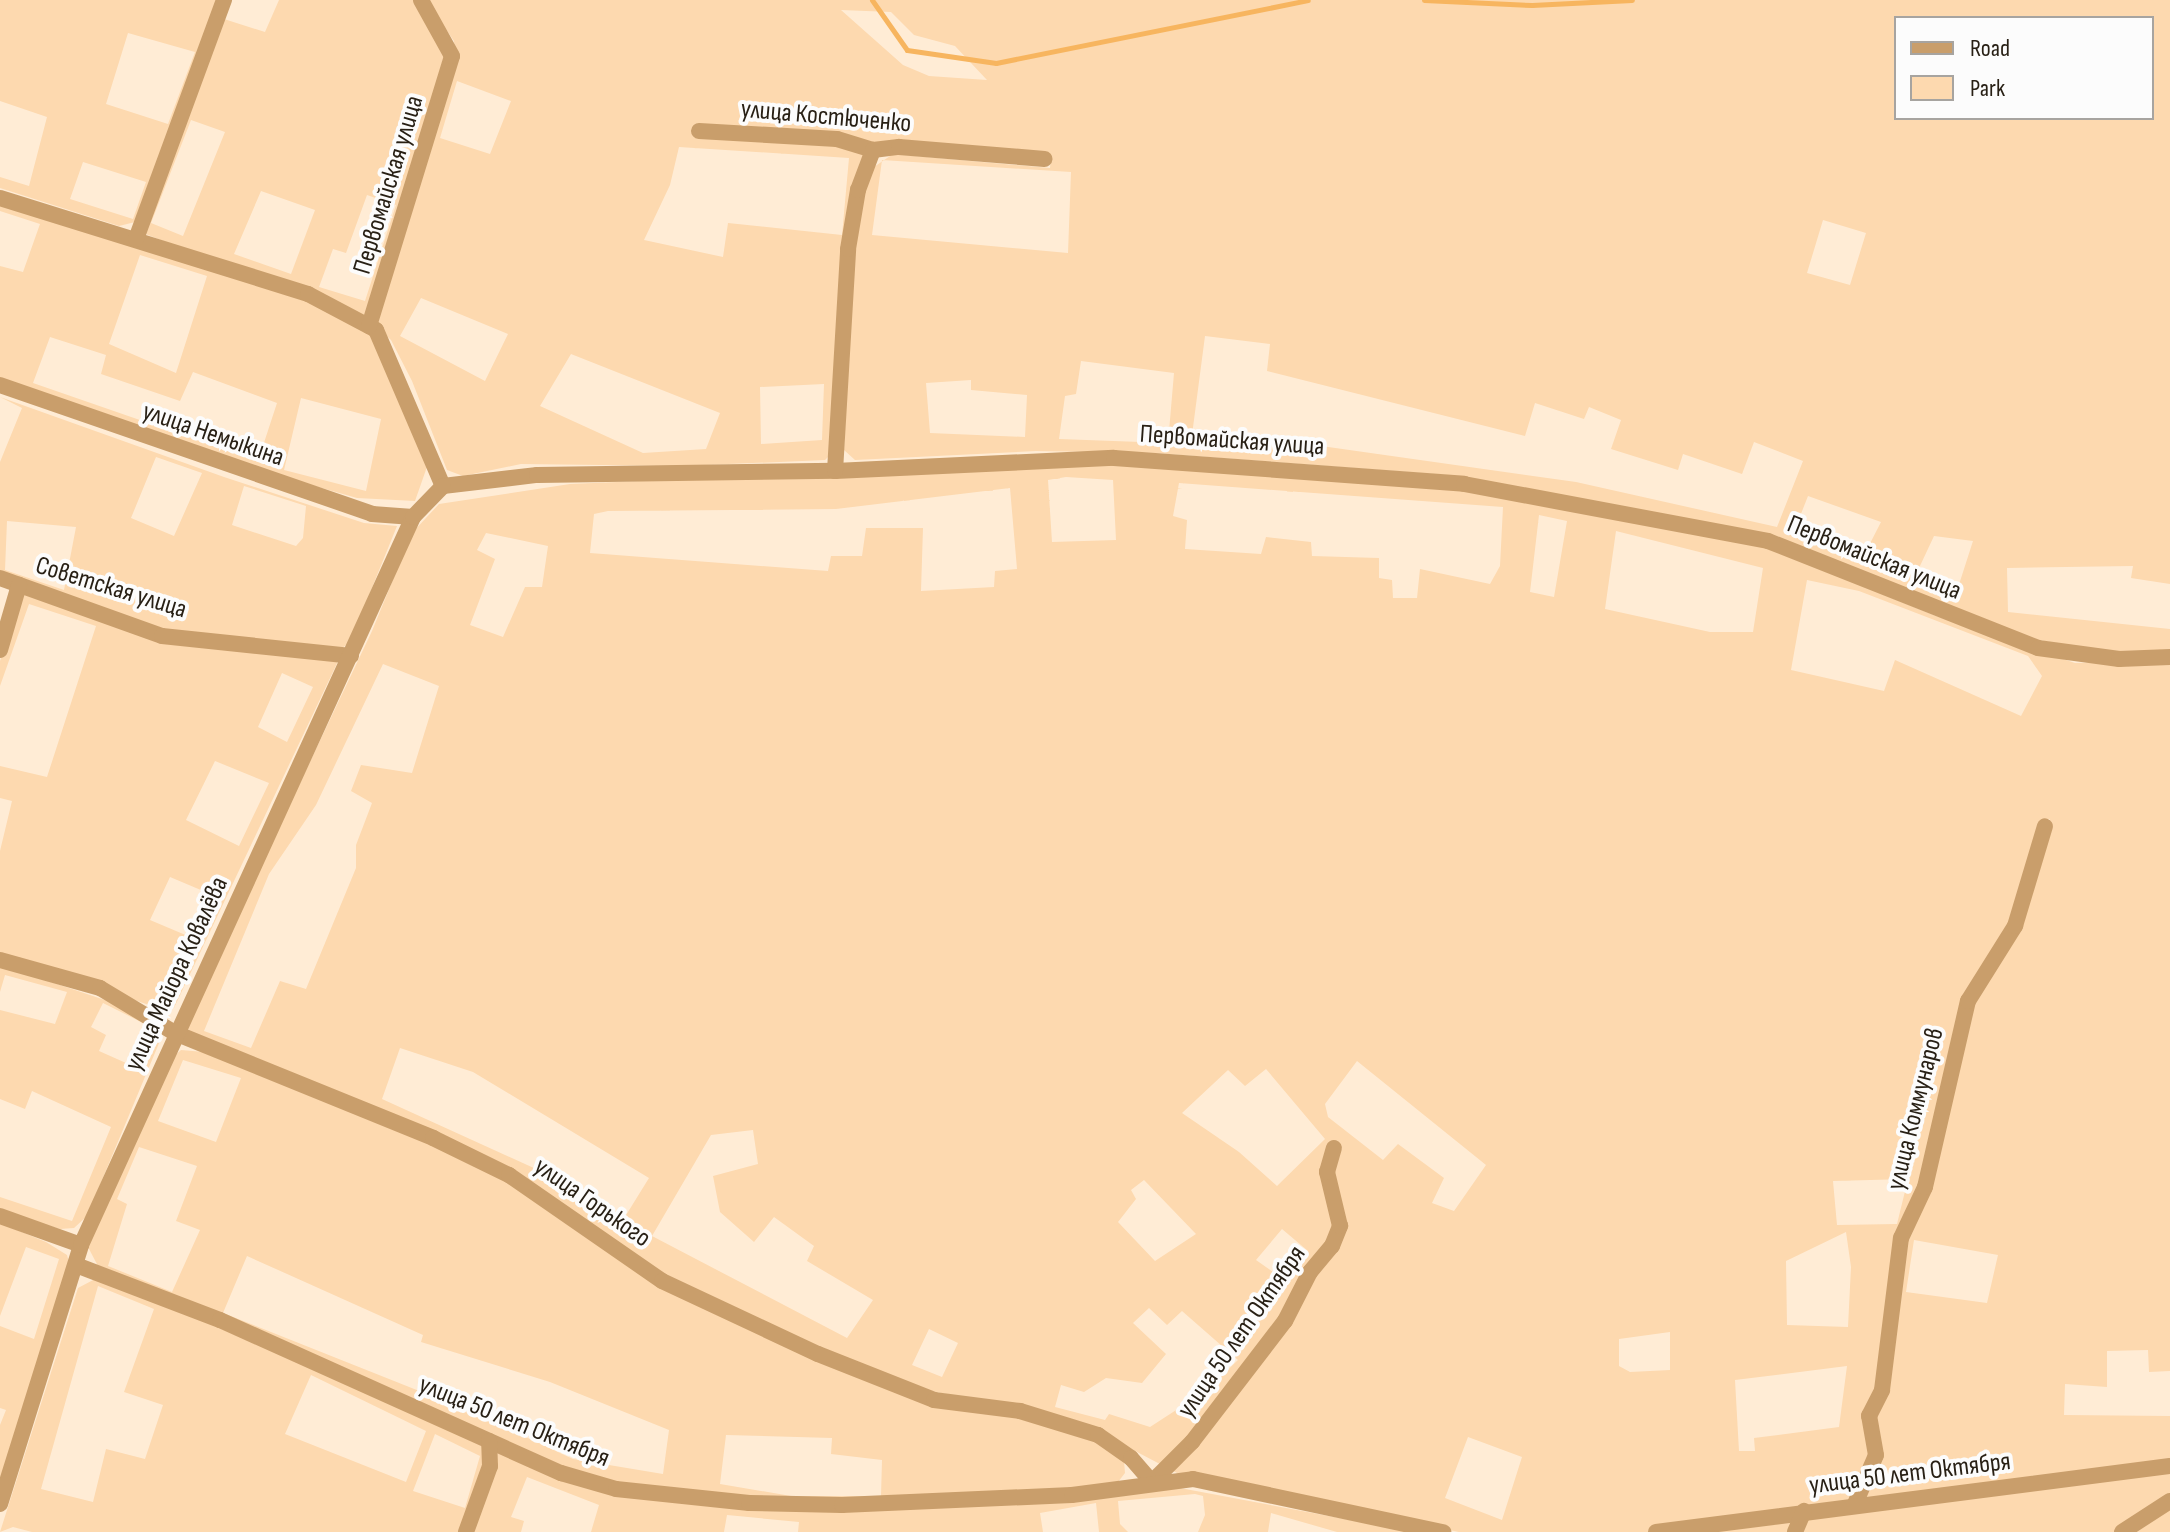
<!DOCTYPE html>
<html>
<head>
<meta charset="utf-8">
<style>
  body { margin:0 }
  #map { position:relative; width:2170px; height:1532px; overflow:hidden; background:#ffecd5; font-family:"Sofia Sans Condensed",sans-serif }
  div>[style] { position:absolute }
  .green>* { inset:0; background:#fdd9af }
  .stream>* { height:5px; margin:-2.5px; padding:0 2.5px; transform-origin:2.5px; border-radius:2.5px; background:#f7b55f }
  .minor>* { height:16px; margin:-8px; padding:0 8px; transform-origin:8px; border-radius:8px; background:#c99e6b }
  span { translate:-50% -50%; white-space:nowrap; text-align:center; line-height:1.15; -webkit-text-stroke:8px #fcfcfc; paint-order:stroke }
  .street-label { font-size:26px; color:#282015 }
  .legend { position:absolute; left:1894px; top:16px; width:260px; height:104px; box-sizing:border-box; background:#fcfcfc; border:2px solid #a7a4a0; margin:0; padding:10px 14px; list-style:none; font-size:24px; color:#282015 }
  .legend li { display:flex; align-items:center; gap:16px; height:40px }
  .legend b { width:40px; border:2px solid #a7a4a0 }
</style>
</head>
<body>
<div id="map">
  <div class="green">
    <div style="clip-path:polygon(evenodd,0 0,221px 0,135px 222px,119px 226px,0 188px,0 177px,29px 186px,47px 117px,0 101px,0 0,128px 33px,195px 52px,168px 124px,106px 104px,128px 33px,0 0,83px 162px,146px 182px,133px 219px,70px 199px,83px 162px)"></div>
    <div style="clip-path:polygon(evenodd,279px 0,417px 0,446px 49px,367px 321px,143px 233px,224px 19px,265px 32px,279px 0,191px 120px,225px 132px,183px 236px,151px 223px,191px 120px,279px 0,261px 191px,315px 210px,291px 274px,234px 254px,261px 191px,279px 0,367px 195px,396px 205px,365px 301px,319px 287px,333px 249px,346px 253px,367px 195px)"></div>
    <div style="clip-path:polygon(evenodd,426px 0,2170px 0,2170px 584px,2131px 578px,2133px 566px,2007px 568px,2008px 612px,2170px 629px,2170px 651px,2116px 654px,2028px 638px,1778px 538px,1447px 475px,1155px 453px,1036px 451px,855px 460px,844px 450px,854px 235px,871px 169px,893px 154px,1050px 168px,1051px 156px,872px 145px,860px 162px,841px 269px,831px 454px,825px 460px,681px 466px,521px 464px,463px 476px,447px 470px,412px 381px,391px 340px,376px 326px,455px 57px,454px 41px,426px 0,841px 10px,891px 12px,914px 35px,955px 46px,987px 80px,929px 76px,903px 65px,841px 10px,426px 0,1896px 18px,2152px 18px,2152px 118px,1896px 118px,1896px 18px,426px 0,457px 81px,511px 101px,490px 154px,440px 138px,457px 81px,426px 0,679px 147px,849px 158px,842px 235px,728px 223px,723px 257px,644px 240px,670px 185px,679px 147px,426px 0,882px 160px,1071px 172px,1068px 253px,872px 235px,882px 160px,426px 0,1823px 220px,1866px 233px,1850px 285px,1807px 273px,1823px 220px,426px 0,421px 298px,508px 334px,485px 381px,400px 336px,421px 298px,426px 0,1205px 336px,1270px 344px,1267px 371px,1525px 436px,1535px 403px,1584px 419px,1589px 407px,1621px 420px,1611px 449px,1678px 470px,1683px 454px,1742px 474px,1754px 442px,1803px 461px,1777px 527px,1576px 482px,1251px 436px,1192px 435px,1205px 336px,426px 0,571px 354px,720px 413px,706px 449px,643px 453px,540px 406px,571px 354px,426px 0,1081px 361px,1174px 373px,1168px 443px,1059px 439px,1065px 396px,1076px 394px,1081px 361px,426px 0,971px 380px,971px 390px,1027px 395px,1025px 437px,930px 433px,926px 383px,971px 380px,426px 0,824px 384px,822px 440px,761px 444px,760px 387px,824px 384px,426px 0,1808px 496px,1881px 522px,1860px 563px,1798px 535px,1797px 524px,1808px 496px,426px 0,1934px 536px,1973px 541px,1954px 600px,1912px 583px,1934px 536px)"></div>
    <div style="clip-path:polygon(evenodd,0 202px,332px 309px,364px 326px,377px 342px,428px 464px,415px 501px,357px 498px,258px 470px,0 378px,0 266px,23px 272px,40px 224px,0 211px,0 202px,140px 255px,207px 276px,176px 373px,109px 344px,140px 255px,0 202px,50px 337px,106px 355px,101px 374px,180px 401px,193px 372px,277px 403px,258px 461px,33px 383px,50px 337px,0 202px,301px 398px,381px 419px,366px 491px,284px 470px,301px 398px)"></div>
    <div style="clip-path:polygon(evenodd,0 397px,224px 477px,364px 523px,397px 526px,350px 642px,341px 649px,158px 629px,0 575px,0 462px,22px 408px,0 397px,156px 457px,202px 473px,174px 536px,131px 518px,156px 457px,0 397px,244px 486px,306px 506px,303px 538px,296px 546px,232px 525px,244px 486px,0 397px,7px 521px,76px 527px,64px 590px,5px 570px,7px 521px)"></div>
    <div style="clip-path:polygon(evenodd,1017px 465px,1137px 465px,1419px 484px,1554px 503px,1769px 548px,1936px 616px,2075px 663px,2170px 661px,2170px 1371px,2149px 1372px,2148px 1350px,2107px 1351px,2107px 1387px,2065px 1384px,2064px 1415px,2170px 1416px,2170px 1532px,1459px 1532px,1179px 1474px,1095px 1430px,1052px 1415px,926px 1390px,816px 1350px,665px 1277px,510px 1171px,190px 1034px,186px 1023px,372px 631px,412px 533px,439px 504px,570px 484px,1017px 465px,1066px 477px,1113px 480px,1116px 540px,1052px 542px,1048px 480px,1066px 477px,1017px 465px,1179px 483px,1503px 507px,1500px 566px,1490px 584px,1420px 569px,1417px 598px,1393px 598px,1392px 580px,1379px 578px,1379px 558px,1312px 556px,1311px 542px,1266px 537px,1261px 554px,1185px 549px,1187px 520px,1173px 516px,1179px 483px,1017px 465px,1010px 488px,1017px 569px,995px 571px,994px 587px,921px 591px,923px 528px,866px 528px,862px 556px,831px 556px,828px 571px,590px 553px,594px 514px,608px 511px,836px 509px,1010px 488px,1017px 465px,1539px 515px,1567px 521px,1554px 597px,1530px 592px,1539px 515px,1017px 465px,1616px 531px,1763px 568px,1753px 632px,1710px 632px,1605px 609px,1616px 531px,1017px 465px,486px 533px,548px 546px,542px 587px,525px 587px,503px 637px,470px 625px,495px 559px,477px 550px,486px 533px,1017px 465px,1807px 580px,1859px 591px,2028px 656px,2042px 676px,2021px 716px,1895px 660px,1884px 691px,1791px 670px,1807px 580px,1017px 465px,383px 664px,439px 686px,412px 773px,361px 765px,351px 791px,372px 803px,356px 845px,356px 868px,306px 989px,280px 981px,251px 1048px,204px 1031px,269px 874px,316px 805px,383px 664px,1017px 465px,2050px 819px,2016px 927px,1970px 1002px,1935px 1163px,1904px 1239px,1884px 1394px,1874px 1422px,1868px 1422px,1896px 1292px,1900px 1237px,1922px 1189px,1966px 1001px,2009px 932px,2028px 862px,2045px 820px,2050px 819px,1017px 465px,400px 1048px,473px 1072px,649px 1178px,623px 1220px,547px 1174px,382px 1099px,400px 1048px,1017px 465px,1357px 1061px,1486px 1165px,1454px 1211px,1432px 1203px,1444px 1178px,1398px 1144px,1383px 1160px,1328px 1117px,1325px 1104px,1357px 1061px,1017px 465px,1266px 1069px,1325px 1139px,1277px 1186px,1239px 1152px,1182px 1113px,1228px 1070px,1245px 1086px,1266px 1069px,1017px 465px,753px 1130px,758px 1164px,713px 1176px,720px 1212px,754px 1242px,774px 1217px,814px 1246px,807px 1261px,873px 1300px,847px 1338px,652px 1236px,711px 1135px,753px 1130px,1017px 465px,1908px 1179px,1897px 1224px,1837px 1225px,1833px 1181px,1908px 1179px,1017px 465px,1144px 1180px,1196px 1234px,1155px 1261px,1118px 1222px,1136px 1199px,1131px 1190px,1144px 1180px,1017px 465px,1282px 1229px,1308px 1251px,1286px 1281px,1256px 1260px,1282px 1229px,1017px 465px,1846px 1232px,1851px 1267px,1848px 1327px,1787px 1325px,1786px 1261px,1846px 1232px,1017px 465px,1914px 1240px,1998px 1255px,1987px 1303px,1906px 1292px,1914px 1240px,1017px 465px,1149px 1308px,1167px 1325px,1182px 1311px,1238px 1360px,1207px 1390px,1150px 1427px,1109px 1414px,1105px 1420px,1055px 1407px,1061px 1385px,1084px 1392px,1106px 1378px,1142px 1383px,1166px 1354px,1133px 1323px,1149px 1308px,1017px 465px,929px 1329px,958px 1343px,942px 1377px,912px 1365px,929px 1329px,1017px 465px,1670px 1332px,1670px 1370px,1630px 1372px,1619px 1366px,1619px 1339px,1670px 1332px,1017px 465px,1847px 1366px,1839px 1427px,1754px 1438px,1755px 1451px,1739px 1451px,1735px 1380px,1847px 1366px,1017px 465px,1468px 1437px,1522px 1457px,1502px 1520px,1445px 1498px,1468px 1437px)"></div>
    <div style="clip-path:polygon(evenodd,21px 591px,131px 629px,340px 657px,174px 1008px,161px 1009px,0 955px,0 851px,12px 801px,0 798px,0 766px,47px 777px,96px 626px,29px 604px,0 686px,0 661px,21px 591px,282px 673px,313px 687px,287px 742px,258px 727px,282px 673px,21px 591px,215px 761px,269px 783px,239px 846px,186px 820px,215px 761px,21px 591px,170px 877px,215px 896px,195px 939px,150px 920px,170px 877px)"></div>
    <div style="clip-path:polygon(evenodd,0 965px,120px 1005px,156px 1024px,162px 1036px,87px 1216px,74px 1228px,60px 1229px,0 1211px,0 1197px,72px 1221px,111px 1127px,32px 1091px,25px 1109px,0 1099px,0 1010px,55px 1024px,67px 992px,5px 975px,0 992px,0 965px,103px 1003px,147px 1025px,126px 1063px,99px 1051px,106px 1035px,91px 1027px,103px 1003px)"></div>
    <div style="clip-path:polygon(evenodd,181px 1050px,204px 1052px,364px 1113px,512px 1182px,662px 1283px,861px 1373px,1093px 1440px,1124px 1461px,1125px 1473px,1118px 1482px,1066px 1490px,836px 1502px,626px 1486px,561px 1467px,99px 1268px,88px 1247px,173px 1057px,181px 1050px,183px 1060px,241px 1078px,216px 1142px,158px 1121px,183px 1060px,181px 1050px,139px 1147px,197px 1166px,176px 1221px,200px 1230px,172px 1292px,108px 1266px,127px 1204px,117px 1199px,139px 1147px,181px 1050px,247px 1256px,423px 1335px,421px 1342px,550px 1382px,669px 1430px,663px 1474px,573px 1459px,472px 1412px,223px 1313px,247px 1256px,181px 1050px,726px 1435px,832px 1438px,831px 1454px,882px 1460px,881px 1496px,791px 1496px,720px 1484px,726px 1435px)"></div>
    <div style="clip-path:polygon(0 1223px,46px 1242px,67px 1255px,70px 1266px,0 1486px,0 1425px,6px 1410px,0 1408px,0 1326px,34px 1339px,59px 1259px,26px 1247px,0 1316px)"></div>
    <div style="clip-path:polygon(evenodd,95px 1279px,224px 1327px,485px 1445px,485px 1465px,462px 1532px,32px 1532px,13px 1527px,0 1532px,78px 1288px,95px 1279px,98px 1286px,154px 1309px,124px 1392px,163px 1405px,145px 1459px,106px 1449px,93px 1502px,41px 1489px,98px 1286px,95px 1279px,311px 1375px,426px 1431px,406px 1482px,285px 1434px,311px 1375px,95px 1279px,435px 1434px,480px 1456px,465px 1508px,413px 1491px,435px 1434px)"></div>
    <div style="clip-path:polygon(492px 1448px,703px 1505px,1164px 1485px,1414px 1532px,1337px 1532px,1271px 1513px,1268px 1532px,1198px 1532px,1205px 1515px,1203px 1496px,1195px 1494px,1118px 1501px,1120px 1524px,1128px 1532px,1099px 1532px,1096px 1503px,1040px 1513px,1043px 1532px,798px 1532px,799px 1522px,727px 1515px,724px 1532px,591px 1532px,599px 1505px,527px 1477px,511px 1517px,524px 1521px,521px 1532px,469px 1532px)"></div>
  </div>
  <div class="stream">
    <div style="left:872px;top:0;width:61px;rotate:55deg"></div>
    <div style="left:907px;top:50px;width:90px;rotate:8.3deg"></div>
    <div style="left:996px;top:63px;width:318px;rotate:-11.4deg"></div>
    <div style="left:1424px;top:0;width:108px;rotate:2.7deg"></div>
    <div style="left:1532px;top:5px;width:100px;rotate:-2.9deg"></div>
  </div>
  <div class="minor">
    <div style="left:699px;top:131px;width:138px;rotate:3.3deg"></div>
    <div style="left:837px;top:139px;width:38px;rotate:17deg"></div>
    <div style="left:873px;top:150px;width:26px;rotate:-7deg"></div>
    <div style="left:899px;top:147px;width:146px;rotate:4.7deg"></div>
    <div style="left:0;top:198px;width:323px;rotate:17.3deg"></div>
    <div style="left:308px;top:294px;width:77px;rotate:27.9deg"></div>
    <div style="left:376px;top:330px;width:170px;rotate:66.8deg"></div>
    <div style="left:443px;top:486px;width:95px;rotate:-6.7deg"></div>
    <div style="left:537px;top:475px;width:298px;rotate:-0.8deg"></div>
    <div style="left:835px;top:471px;width:279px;rotate:-2.7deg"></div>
    <div style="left:1114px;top:458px;width:351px;rotate:4.2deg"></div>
    <div style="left:1464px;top:484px;width:309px;rotate:10.6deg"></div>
    <div style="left:1768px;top:541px;width:290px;rotate:21.6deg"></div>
    <div style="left:2038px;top:648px;width:82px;rotate:7.7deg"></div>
    <div style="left:2119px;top:659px;width:51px;rotate:-2.2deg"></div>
    <div style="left:136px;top:239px;width:255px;rotate:-69.8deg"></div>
    <div style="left:369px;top:326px;width:282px;rotate:-72.9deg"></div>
    <div style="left:452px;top:56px;width:64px;rotate:-119deg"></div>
    <div style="left:0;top:385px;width:394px;rotate:19.1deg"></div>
    <div style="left:372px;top:514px;width:41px;rotate:4.2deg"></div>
    <div style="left:835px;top:471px;width:222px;rotate:-86.6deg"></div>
    <div style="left:848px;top:249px;width:60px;rotate:-80.4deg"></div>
    <div style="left:858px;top:190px;width:43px;rotate:-69.4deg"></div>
    <div style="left:0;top:578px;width:172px;rotate:19.7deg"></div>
    <div style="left:162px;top:636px;width:190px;rotate:6deg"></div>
    <div style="left:0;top:650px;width:68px;rotate:-73.7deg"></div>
    <div style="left:0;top:960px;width:104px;rotate:15.6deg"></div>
    <div style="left:100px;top:988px;width:87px;rotate:31deg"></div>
    <div style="left:175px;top:1033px;width:279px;rotate:22.1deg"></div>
    <div style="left:433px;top:1138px;width:85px;rotate:26deg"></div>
    <div style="left:509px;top:1175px;width:186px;rotate:34.7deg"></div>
    <div style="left:662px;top:1281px;width:172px;rotate:25.1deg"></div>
    <div style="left:818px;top:1354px;width:125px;rotate:21.6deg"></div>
    <div style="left:934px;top:1400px;width:87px;rotate:7.3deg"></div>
    <div style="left:1020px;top:1411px;width:82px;rotate:17.1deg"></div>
    <div style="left:1098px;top:1435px;width:40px;rotate:34.9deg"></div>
    <div style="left:1131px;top:1458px;width:32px;rotate:49deg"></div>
    <div style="left:1152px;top:1482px;width:57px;rotate:-45deg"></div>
    <div style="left:1192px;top:1442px;width:153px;rotate:-52.5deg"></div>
    <div style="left:1285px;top:1321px;width:55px;rotate:-63deg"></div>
    <div style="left:1310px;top:1272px;width:34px;rotate:-50deg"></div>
    <div style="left:1332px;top:1246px;width:22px;rotate:-68deg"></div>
    <div style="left:1340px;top:1226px;width:56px;rotate:-103.5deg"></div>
    <div style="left:1327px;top:1172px;width:25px;rotate:-74deg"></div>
    <div style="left:0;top:1216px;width:86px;rotate:19.7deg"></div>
    <div style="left:76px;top:1265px;width:154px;rotate:20.9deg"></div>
    <div style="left:220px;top:1320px;width:374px;rotate:24.2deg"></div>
    <div style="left:561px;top:1473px;width:57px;rotate:16.2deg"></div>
    <div style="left:616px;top:1489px;width:134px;rotate:6deg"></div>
    <div style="left:749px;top:1503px;width:93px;rotate:1.2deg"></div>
    <div style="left:842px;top:1505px;width:230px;rotate:-2.5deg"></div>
    <div style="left:1072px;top:1495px;width:122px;rotate:-7.5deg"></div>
    <div style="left:1193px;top:1479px;width:256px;rotate:12deg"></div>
    <div style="left:0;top:1504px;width:271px;rotate:-72.6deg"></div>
    <div style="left:81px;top:1245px;width:800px;rotate:-65.48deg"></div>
    <div style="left:413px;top:517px;width:43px;rotate:-45.9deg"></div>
    <div style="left:1855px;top:1504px;width:53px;rotate:-66.8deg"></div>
    <div style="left:1876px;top:1455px;width:40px;rotate:-100deg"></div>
    <div style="left:1869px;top:1416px;width:29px;rotate:-63deg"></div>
    <div style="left:1882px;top:1390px;width:153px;rotate:-82.9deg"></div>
    <div style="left:1901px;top:1238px;width:56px;rotate:-64.8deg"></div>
    <div style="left:1925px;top:1187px;width:191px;rotate:-77deg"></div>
    <div style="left:1968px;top:1001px;width:89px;rotate:-57.9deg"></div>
    <div style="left:2015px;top:926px;width:104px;rotate:-73.3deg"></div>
    <div style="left:466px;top:1532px;width:70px;rotate:-70deg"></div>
    <div style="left:490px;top:1466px;width:25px;rotate:-92deg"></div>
    <div style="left:1656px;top:1532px;width:518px;rotate:-7.32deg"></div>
    <div style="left:1795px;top:1532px;width:23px;rotate:-67deg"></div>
    <div style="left:2122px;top:1532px;width:57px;rotate:-32.9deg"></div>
  </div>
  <div class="street-label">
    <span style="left:826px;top:117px;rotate:5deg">улица Костюченко</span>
    <span style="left:389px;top:185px;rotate:-73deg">Первомайская улица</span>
    <span style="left:213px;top:435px;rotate:19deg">улица Немыкина</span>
    <span style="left:1232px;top:441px;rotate:4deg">Первомайская улица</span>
    <span style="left:1874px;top:558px;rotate:22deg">Первомайская улица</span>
    <span style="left:111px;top:588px;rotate:17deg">Советская улица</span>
    <span style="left:177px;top:974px;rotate:-65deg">улица Майора Ковалёва</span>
    <span style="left:1916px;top:1109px;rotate:-76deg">улица Коммунаров</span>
    <span style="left:592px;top:1203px;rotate:35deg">улица Горького</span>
    <span style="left:1242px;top:1332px;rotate:-55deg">улица 50 лет Октября</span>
    <span style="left:514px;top:1422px;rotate:22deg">улица 50 лет Октября</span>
    <span style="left:1910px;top:1474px;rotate:-7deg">улица 50 лет Октября</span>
  </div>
  <ul class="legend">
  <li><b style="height:10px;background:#c99e6b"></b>Road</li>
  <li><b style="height:22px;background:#fdd9af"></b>Park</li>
  </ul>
</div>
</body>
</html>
